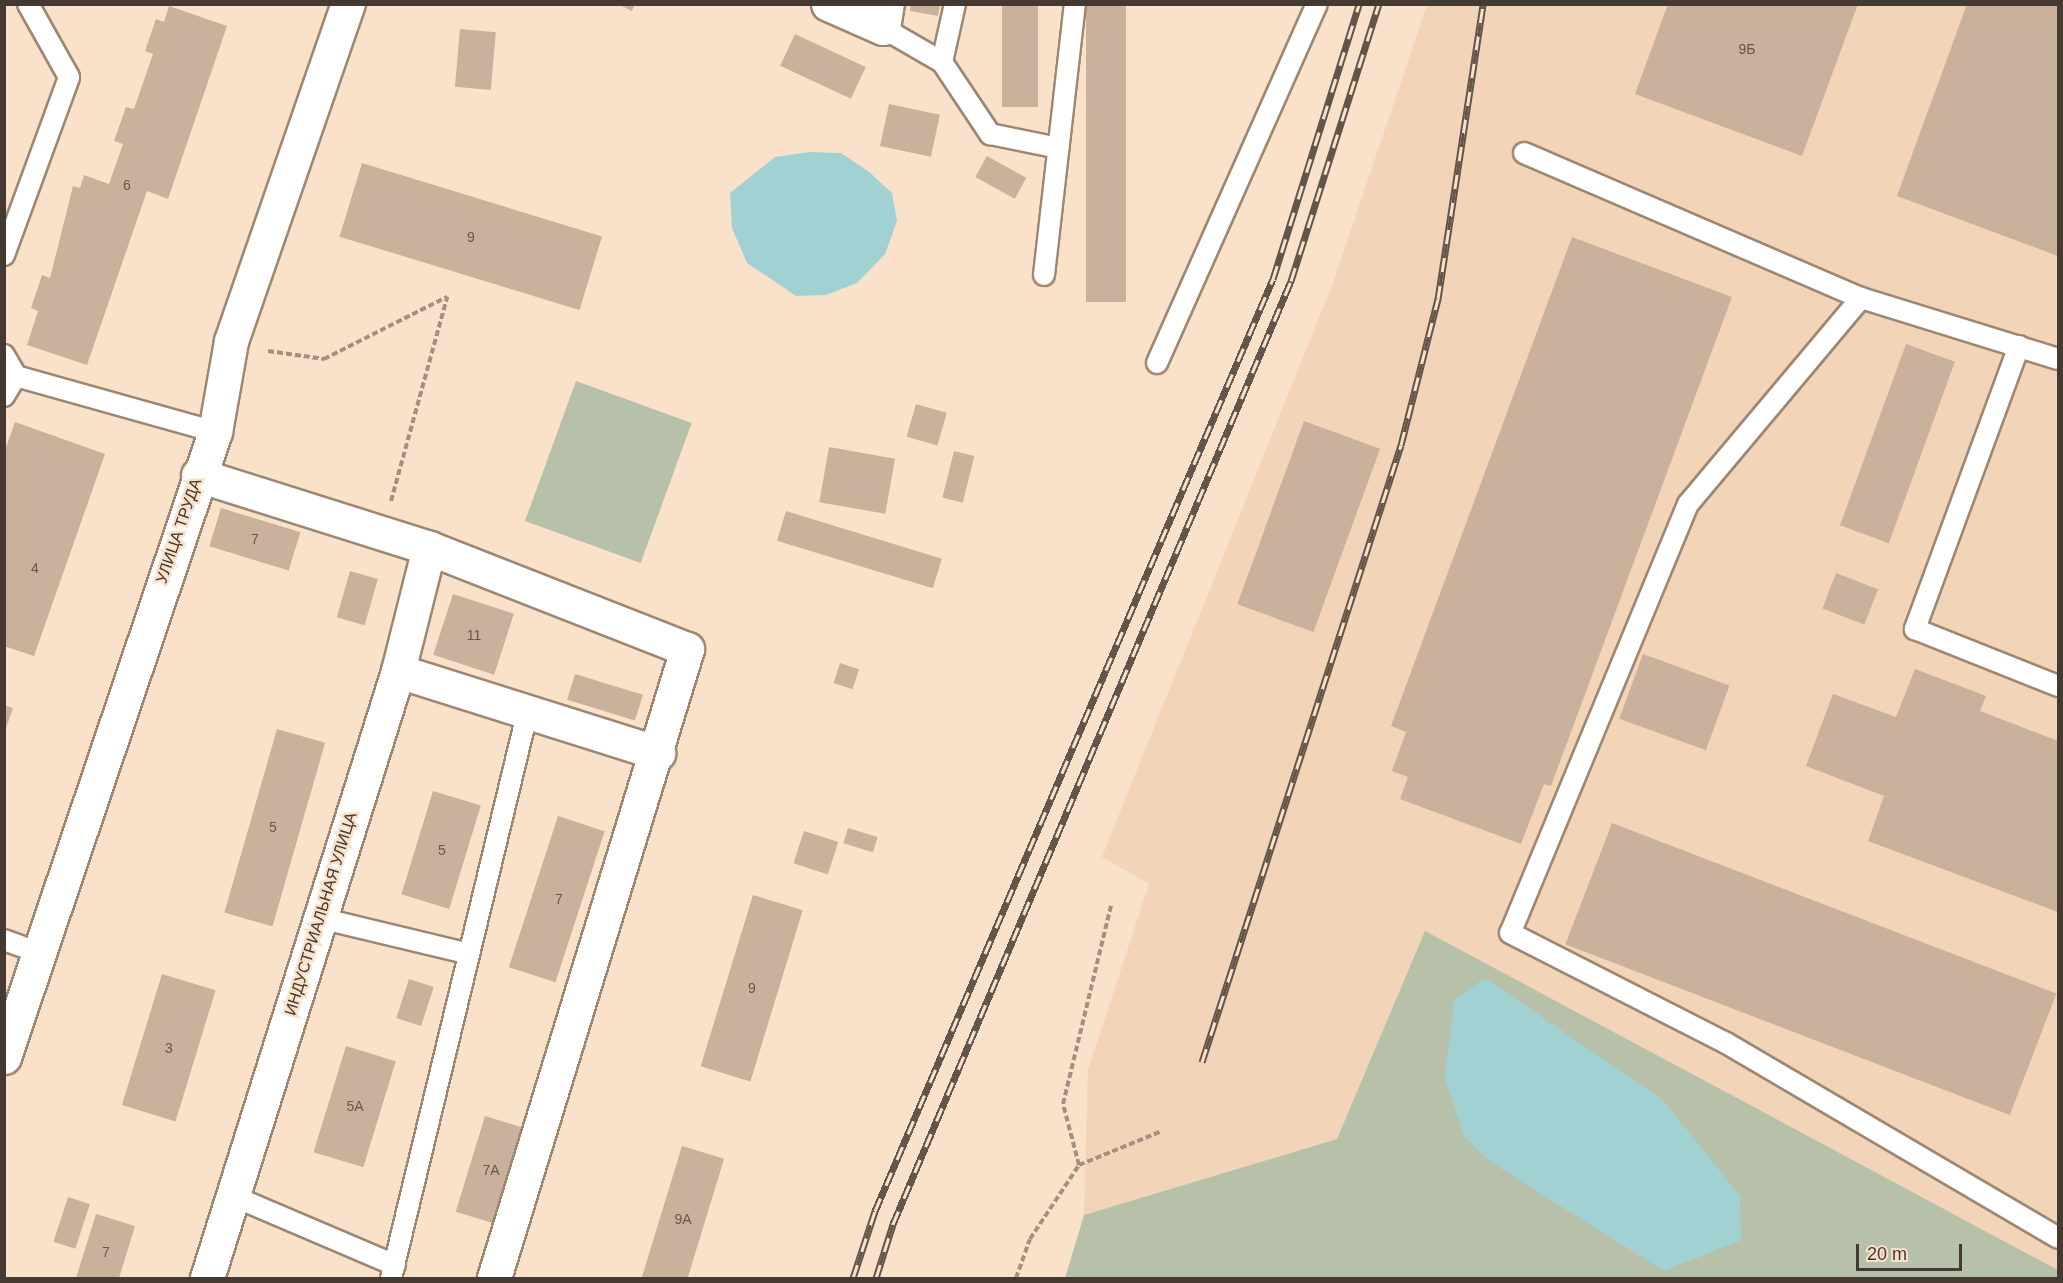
<!DOCTYPE html>
<html>
<head>
<meta charset="utf-8">
<style>
  body { margin:0 }
  #map { position:relative; width:2063px; height:1283px; overflow:hidden; background:#f9e1ca; font-family:Arial,sans-serif }
  div>[style] { position:absolute }
  .built>* { inset:0; background:#f2d4b8 }
  .green>* { inset:0; background:#b7c0a8; transform-origin:0 0 }
  .water>* { inset:0; background:#a2d1d3 }
  .building>* { inset:0; background:#c9b19b; transform-origin:0 0 }
  .path>* { height:4px; margin-top:-2px; transform-origin:0; background:repeating-linear-gradient(90deg,#a29181 0 6px,transparent 0 9px) }
  .roads { filter:drop-shadow(2px 0 #9d8772) drop-shadow(-2px 0 #9d8772) drop-shadow(0 2px #9d8772) drop-shadow(0 -2px #9d8772) }
  .lane>* { height:20px; margin:-10px; padding:0 10px; transform-origin:10px; border-radius:10px; background:#fff }
  .street>* { height:33px; margin:-16.5px; padding:0 16.5px; transform-origin:16.5px; border-radius:16.5px; background:#fff }
  .secondary>* { height:33px; margin:-16.5px; padding:0 16.5px; transform-origin:16.5px; border-radius:16.5px; background:#fff }
  .rail>* { height:7px; margin-top:-3.5px; transform-origin:0; background:repeating-linear-gradient(90deg,#f9e1ca 0 14px,#62564b 0 28px); box-sizing:border-box; border-block:2px solid #62564b }
  span { translate:-50% -50%; white-space:nowrap; text-align:center; line-height:1.15; -webkit-text-stroke:5px #f9e1ca; paint-order:stroke }
  .number-label { font-size:14px; color:#65584c }
  .number-label span { -webkit-text-stroke-width:0 }
  .street-label { font-size:16px; color:#443a31 }
  .frame { position:absolute; inset:0; border:6px solid #443a31; pointer-events:none }
  .scale { position:absolute; left:1856px; top:1244px; width:106px; height:27px; box-sizing:border-box; border:3px solid #443a31; border-top:0; padding-left:8px; font-size:18px; line-height:21px; white-space:nowrap; color:#443a31; -webkit-text-stroke:4px #f9e1ca; paint-order:stroke }
</style>
</head>
<body>
<div id="map">
  <div class="built">
    <div style="clip-path:polygon(1427px 5px,2058px 5px,2058px 1270px,1426px 932px,1337px 1139px,1084px 1215px,1088px 1070px,1149px 884px,1102px 857px,1333px 283px)"></div>
  </div>
  <div class="green">
    <div style="left:576px;top:381px;width:123px;height:149px;rotate:20deg"></div>
    <div style="clip-path:polygon(1425px 931px,2058px 1270px,2058px 1278px,1065px 1278px,1084px 1215px,1337px 1139px)"></div>
  </div>
  <div class="water">
    <div style="clip-path:polygon(810px 152px,841px 153px,868px 171px,892px 193px,897px 221px,885px 254px,857px 283px,826px 295px,796px 296px,747px 263px,732px 228px,730px 193px,775px 157px)"></div>
    <div style="clip-path:polygon(1485px 978px,1663px 1100px,1740px 1196px,1741px 1240px,1664px 1271px,1492px 1163px,1464px 1137px,1445px 1077px,1454px 1000px)"></div>
  </div>
  <div class="building">
    <div style="clip-path:polygon(618px 4px,635px 4px,632px 11px)"></div>
    <div style="clip-path:polygon(911px 4px,940px 4px,938px 16px,910px 11px)"></div>
    <div style="left:1002px;top:4px;width:36px;height:103px"></div>
    <div style="left:1086px;top:4px;width:40px;height:298px"></div>
    <div style="clip-path:polygon(1668px 4px,1858px 4px,1802px 156px,1635px 94px)"></div>
    <div style="clip-path:polygon(1967px 4px,2058px 4px,2058px 256px,1897px 196px)"></div>
    <div style="clip-path:polygon(169px 6px,227px 26px,168px 199px,147px 191px,87px 365px,27px 345px,38px 311px,31px 308px,42px 275px,50px 278px,73px 186px,80px 188px,84px 175px,109px 184px,123px 144px,114px 141px,126px 107px,134px 109px,153px 54px,145px 51px,156px 19px,164px 22px)"></div>
    <div style="left:460px;top:29px;width:36px;height:58px;rotate:5deg"></div>
    <div style="left:795px;top:34px;width:78px;height:35px;rotate:25deg"></div>
    <div style="left:889px;top:104px;width:52px;height:43px;rotate:12deg"></div>
    <div style="left:987px;top:156px;width:45px;height:24px;rotate:29deg"></div>
    <div style="left:362px;top:163px;width:251px;height:77px;rotate:17deg"></div>
    <div style="clip-path:polygon(1572px 237px,1732px 297px,1551px 786px,1544px 784px,1521px 844px,1400px 799px,1408px 777px,1392px 771px,1406px 732px,1391px 726px)"></div>
    <div style="left:1906px;top:344px;width:52px;height:193px;rotate:20deg"></div>
    <div style="left:916px;top:404px;width:32px;height:34px;rotate:16deg"></div>
    <div style="left:1304px;top:421px;width:81px;height:195px;rotate:20deg"></div>
    <div style="clip-path:polygon(15px 422px,105px 454px,34px 656px,4px 646px,4px 453px)"></div>
    <div style="left:829px;top:447px;width:67px;height:56px;rotate:10deg"></div>
    <div style="left:954px;top:451px;width:21px;height:48px;rotate:14deg"></div>
    <div style="left:221px;top:508px;width:83px;height:40px;rotate:17deg"></div>
    <div style="left:786px;top:511px;width:163px;height:31px;rotate:17deg"></div>
    <div style="left:350px;top:571px;width:29px;height:48px;rotate:16deg"></div>
    <div style="left:1836px;top:573px;width:45px;height:38px;rotate:21deg"></div>
    <div style="left:453px;top:594px;width:64px;height:64px;rotate:18deg"></div>
    <div style="left:1643px;top:654px;width:92px;height:69px;rotate:20deg"></div>
    <div style="left:840px;top:663px;width:20px;height:21px;rotate:18deg"></div>
    <div style="clip-path:polygon(1915px 669px,1986px 696px,1980px 711px,2058px 741px,2058px 912px,1868px 841px,1884px 796px,1806px 766px,1833px 694px,1896px 717px)"></div>
    <div style="left:575px;top:674px;width:71px;height:27px;rotate:17deg"></div>
    <div style="clip-path:polygon(4px 705px,13px 708px,5px 731px,4px 731px)"></div>
    <div style="left:277px;top:729px;width:50px;height:191px;rotate:16deg"></div>
    <div style="left:433px;top:791px;width:50px;height:108px;rotate:17deg"></div>
    <div style="left:558px;top:816px;width:49px;height:159px;rotate:18deg"></div>
    <div style="left:1612px;top:823px;width:476px;height:130px;rotate:21deg"></div>
    <div style="left:848px;top:828px;width:31px;height:16px;rotate:17deg"></div>
    <div style="left:804px;top:831px;width:36px;height:34px;rotate:18deg"></div>
    <div style="left:753px;top:895px;width:52px;height:179px;rotate:17deg"></div>
    <div style="left:162px;top:974px;width:56px;height:137px;rotate:17deg"></div>
    <div style="left:409px;top:979px;width:26px;height:41px;rotate:18deg"></div>
    <div style="left:346px;top:1046px;width:52px;height:111px;rotate:17deg"></div>
    <div style="left:485px;top:1116px;width:42px;height:100px;rotate:17deg"></div>
    <div style="left:682px;top:1146px;width:44px;height:138px;rotate:17deg"></div>
    <div style="left:68px;top:1197px;width:23px;height:47px;rotate:18deg"></div>
    <div style="clip-path:polygon(96px 1214px,135px 1226px,119px 1278px,76px 1278px)"></div>
  </div>
  <div class="path">
    <div style="left:268px;top:351px;width:57px;rotate:8.1deg"></div>
    <div style="left:324px;top:359px;width:138px;rotate:-26.8deg"></div>
    <div style="left:391px;top:501px;width:212px;rotate:-74.6deg"></div>
    <div style="left:1079px;top:1165px;width:63px;rotate:-104.7deg"></div>
    <div style="left:1063px;top:1104px;width:205px;rotate:-76.4deg"></div>
    <div style="left:1016px;top:1278px;width:41px;rotate:-70.3deg"></div>
    <div style="left:1030px;top:1239px;width:89px;rotate:-56.5deg"></div>
    <div style="left:1079px;top:1165px;width:90px;rotate:-22.3deg"></div>
  </div>
  <div class="roads">
    <div class="lane">
      <div style="left:883px;top:28px;width:68px;rotate:30deg"></div>
      <div style="left:942px;top:62px;width:87px;rotate:56.3deg"></div>
      <div style="left:990px;top:134px;width:70px;rotate:11.5deg"></div>
      <div style="left:942px;top:62px;width:59px;rotate:-77.4deg"></div>
      <div style="left:1524px;top:153px;width:367px;rotate:23.3deg"></div>
      <div style="left:1861px;top:298px;width:206px;rotate:17.2deg"></div>
      <div style="left:4px;top:255px;width:189px;rotate:-69.9deg"></div>
      <div style="left:69px;top:77px;width:84px;rotate:-119.3deg"></div>
      <div style="left:1044px;top:275px;width:273px;rotate:-83.5deg"></div>
      <div style="left:1861px;top:298px;width:269px;rotate:130deg"></div>
      <div style="left:1688px;top:504px;width:464px;rotate:112.5deg"></div>
      <div style="left:1510px;top:933px;width:242px;rotate:27deg"></div>
      <div style="left:1726px;top:1043px;width:385px;rotate:30.4deg"></div>
      <div style="left:2019px;top:346px;width:302px;rotate:110.2deg"></div>
      <div style="left:1915px;top:629px;width:154px;rotate:21.7deg"></div>
      <div style="left:4px;top:355px;width:24px;rotate:60deg"></div>
      <div style="left:1157px;top:363px;width:393px;rotate:-66deg"></div>
      <div style="left:4px;top:396px;width:23px;rotate:-59deg"></div>
      <div style="left:16px;top:376px;width:207px;rotate:15.7deg"></div>
      <div style="left:320px;top:918px;width:150px;rotate:13.5deg"></div>
      <div style="left:4px;top:940px;width:35px;rotate:20deg"></div>
      <div style="left:233px;top:1196px;width:176px;rotate:23.1deg"></div>
      <div style="left:391px;top:1278px;width:584px;rotate:-76.44deg"></div>
    </div>
    <div class="street">
      <div style="left:828px;top:4px;width:60px;rotate:23.6deg"></div>
      <div style="left:883px;top:28px;width:24px;rotate:-81deg"></div>
      <div style="left:198px;top:475px;width:242px;rotate:17.5deg"></div>
      <div style="left:429px;top:548px;width:277px;rotate:21.4deg"></div>
      <div style="left:687px;top:649px;width:658px;rotate:107.06deg"></div>
      <div style="left:398px;top:671px;width:273px;rotate:17.5deg"></div>
      <div style="left:207px;top:1278px;width:636px;rotate:-72.53deg"></div>
      <div style="left:398px;top:671px;width:127px;rotate:-75.9deg"></div>
    </div>
    <div class="secondary">
      <div style="left:4px;top:1057px;width:660px;rotate:-71.35deg"></div>
      <div style="left:215px;top:432px;width:92px;rotate:-80deg"></div>
      <div style="left:231px;top:341px;width:357px;rotate:-70.9deg"></div>
    </div>
  </div>
  <div class="rail">
    <div style="left:1202px;top:1062px;width:648px;rotate:-72.12deg"></div>
    <div style="left:1401px;top:445px;width:151px;rotate:-75.8deg"></div>
    <div style="left:1438px;top:299px;width:298px;rotate:-81.3deg"></div>
    <div style="left:853px;top:1278px;width:71px;rotate:-71.8deg"></div>
    <div style="left:875px;top:1211px;width:1013px;rotate:-66.88deg"></div>
    <div style="left:1273px;top:279px;width:288px;rotate:-72.6deg"></div>
    <div style="left:876px;top:1278px;width:57px;rotate:-72.5deg"></div>
    <div style="left:893px;top:1224px;width:1024px;rotate:-67.12deg"></div>
    <div style="left:1291px;top:281px;width:291px;rotate:-72.4deg"></div>
  </div>
  <div class="number-label">
    <span style="left:1747px;top:49px">9Б</span>
    <span style="left:127px;top:185px">6</span>
    <span style="left:471px;top:237px">9</span>
    <span style="left:255px;top:539px">7</span>
    <span style="left:35px;top:568px">4</span>
    <span style="left:474px;top:635px">11</span>
    <span style="left:273px;top:827px">5</span>
    <span style="left:442px;top:850px">5</span>
    <span style="left:559px;top:899px">7</span>
    <span style="left:752px;top:988px">9</span>
    <span style="left:169px;top:1048px">3</span>
    <span style="left:355px;top:1106px">5А</span>
    <span style="left:491px;top:1170px">7А</span>
    <span style="left:683px;top:1219px">9А</span>
    <span style="left:106px;top:1252px">7</span>
  </div>
  <div class="street-label">
    <span style="left:179px;top:531px;rotate:-71deg">УЛИЦА ТРУДА</span>
    <span style="left:321px;top:914px;rotate:-73deg">ИНДУСТРИАЛЬНАЯ УЛИЦА</span>
  </div>
  <div class="frame"></div>
  <div class="scale">20 m</div>
</div>
</body>
</html>
